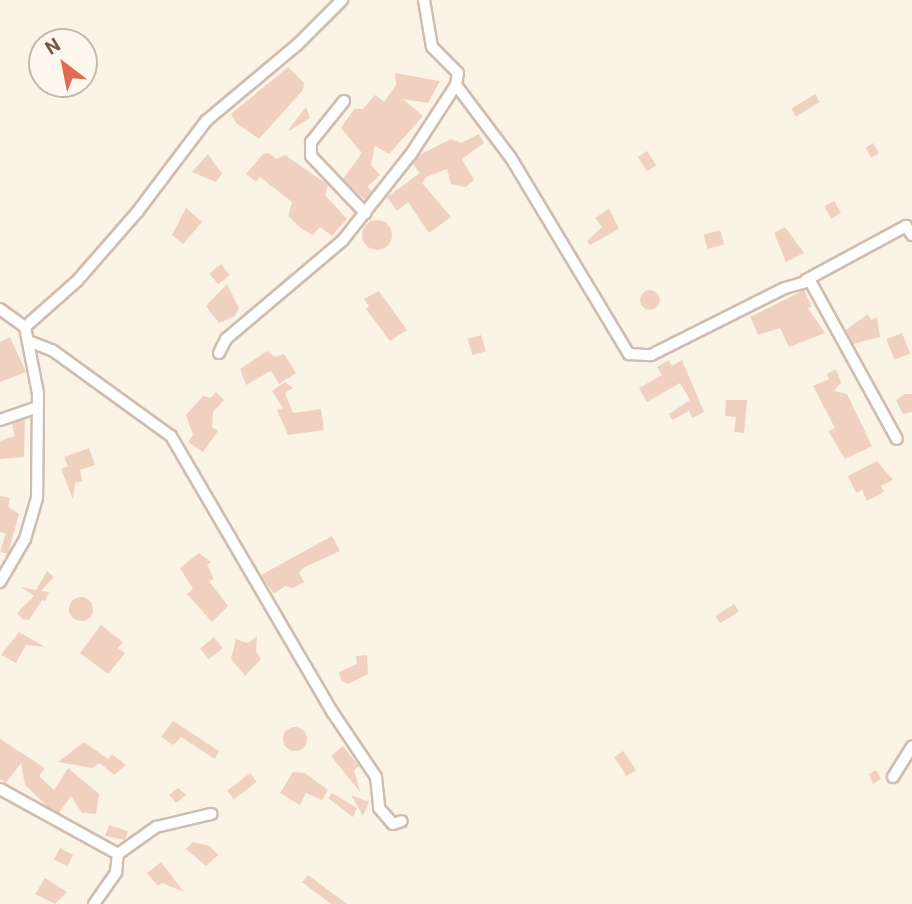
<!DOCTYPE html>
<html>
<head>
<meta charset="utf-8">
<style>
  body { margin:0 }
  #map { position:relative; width:912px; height:904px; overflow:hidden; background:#fcf3e7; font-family:Roboto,sans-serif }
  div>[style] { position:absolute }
  .building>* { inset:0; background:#f0d1c0; transform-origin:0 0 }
  .round { border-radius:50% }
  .roads { filter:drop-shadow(2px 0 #cfbdb0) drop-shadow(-2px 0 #cfbdb0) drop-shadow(0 2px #cfbdb0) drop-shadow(0 -2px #cfbdb0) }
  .street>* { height:10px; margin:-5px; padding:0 5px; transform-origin:5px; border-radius:5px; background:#fff }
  span { translate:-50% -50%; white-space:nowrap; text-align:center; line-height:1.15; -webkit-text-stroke:5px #fef7ee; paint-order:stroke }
  .north { position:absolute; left:28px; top:28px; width:70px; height:70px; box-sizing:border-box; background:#fef7ee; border:2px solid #c7b8ad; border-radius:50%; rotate:328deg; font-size:19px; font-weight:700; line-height:28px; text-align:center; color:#75594c }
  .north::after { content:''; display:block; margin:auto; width:24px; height:32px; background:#e16b51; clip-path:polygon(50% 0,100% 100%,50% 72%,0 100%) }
</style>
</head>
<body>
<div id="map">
  <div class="building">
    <div style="clip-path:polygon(288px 67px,304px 83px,303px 90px,259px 139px,236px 123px,231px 114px)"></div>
    <div style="clip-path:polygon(395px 73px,440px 81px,428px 103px,403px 99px,423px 116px,389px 154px,375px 146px,371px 165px,380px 175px,367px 187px,372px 191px,365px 200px,343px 179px,362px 153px,341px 128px,354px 109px,363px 109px,375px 95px,384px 102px,396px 85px)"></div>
    <div style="left:815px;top:94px;width:9px;height:28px;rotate:58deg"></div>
    <div style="clip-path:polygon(306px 107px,310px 118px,289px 131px,288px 130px)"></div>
    <div style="clip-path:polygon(479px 134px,484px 143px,462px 159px,474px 180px,466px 187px,451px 184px,447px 169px,426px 177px,422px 183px,451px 217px,429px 233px,408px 202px,397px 211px,387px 197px,420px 173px,413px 164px,419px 155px,451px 139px,461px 143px)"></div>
    <div style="left:873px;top:143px;width:12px;height:9px;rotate:59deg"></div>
    <div style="left:647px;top:151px;width:17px;height:11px;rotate:57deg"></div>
    <div style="clip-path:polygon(269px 153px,276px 159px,285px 155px,328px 185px,325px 195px,347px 219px,332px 236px,320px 227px,313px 235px,302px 229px,288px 216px,292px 202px,260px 177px,256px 182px,246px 174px,263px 154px)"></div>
    <div style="clip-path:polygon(208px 154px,222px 174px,216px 182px,192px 172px)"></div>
    <div style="left:834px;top:201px;width:14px;height:11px;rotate:60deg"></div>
    <div style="clip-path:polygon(186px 208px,202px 222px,183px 244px,172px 235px)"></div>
    <div style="clip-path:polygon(609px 209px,619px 229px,590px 245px,587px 241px,602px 227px,595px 218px)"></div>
    <div class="round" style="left:362px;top:220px;width:30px;height:30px"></div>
    <div style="clip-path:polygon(785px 227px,804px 253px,786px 262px,774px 233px)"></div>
    <div style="left:720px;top:230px;width:15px;height:17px;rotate:74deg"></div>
    <div style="left:221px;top:264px;width:14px;height:15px;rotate:51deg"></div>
    <div style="clip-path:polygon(227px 284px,239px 308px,235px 316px,219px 323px,206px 306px)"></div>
    <div class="round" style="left:640px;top:290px;width:20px;height:20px"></div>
    <div style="clip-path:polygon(804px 290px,812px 307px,808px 308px,825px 333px,789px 347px,780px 328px,758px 335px,750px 317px)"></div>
    <div style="clip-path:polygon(379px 291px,407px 330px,390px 341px,366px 309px,369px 306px,364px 299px)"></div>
    <div style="clip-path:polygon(868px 314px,871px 320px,877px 317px,880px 337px,853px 344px,846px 330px)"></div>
    <div style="left:902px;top:333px;width:22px;height:17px;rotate:68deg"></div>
    <div style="left:481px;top:335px;width:17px;height:14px;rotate:73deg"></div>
    <div style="clip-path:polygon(10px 337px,26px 372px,0 382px,0 342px)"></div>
    <div style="clip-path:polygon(267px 351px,275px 357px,284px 354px,296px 373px,279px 384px,271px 371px,246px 385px,240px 369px)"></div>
    <div style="clip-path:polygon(669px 360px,672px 366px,682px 360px,704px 412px,692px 418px,689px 411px,672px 420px,669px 414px,690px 400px,680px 383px,647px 402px,639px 388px,662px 375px,657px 367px)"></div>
    <div style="clip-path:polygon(836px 369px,841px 383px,834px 391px,847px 394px,872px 446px,845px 459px,828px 431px,835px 428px,813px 386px,829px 379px,827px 374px)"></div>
    <div style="clip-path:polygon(285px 382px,293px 388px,285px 393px,293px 413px,321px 409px,324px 430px,288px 435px,277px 410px,283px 408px,272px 391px)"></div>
    <div style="clip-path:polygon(216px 392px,224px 400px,213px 412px,212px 427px,218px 431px,203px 452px,188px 442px,193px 435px,186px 415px,203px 396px,211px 398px)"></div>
    <div style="clip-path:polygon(905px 394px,912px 394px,912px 412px,903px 414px,896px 400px)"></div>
    <div style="clip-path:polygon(726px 400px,747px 400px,744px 433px,734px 432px,736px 417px,725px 416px)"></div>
    <div style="clip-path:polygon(25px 419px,24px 457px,0 459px,0 441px,15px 436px,12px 424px)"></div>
    <div style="clip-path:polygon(89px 448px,95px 465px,80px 470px,82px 481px,75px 483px,73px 499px,61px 469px,68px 466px,64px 457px)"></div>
    <div style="clip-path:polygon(877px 461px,893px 480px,881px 486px,884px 492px,867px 501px,862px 490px,856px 493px,848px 476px)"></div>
    <div style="clip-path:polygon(0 496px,10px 498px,8px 507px,19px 514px,8px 554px,0 552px,6px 533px,0 532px)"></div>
    <div style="clip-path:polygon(332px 536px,340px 551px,305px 567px,299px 573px,304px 582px,293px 588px,285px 586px,274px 594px,261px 575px)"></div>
    <div style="clip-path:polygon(199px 553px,211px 562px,207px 565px,214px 579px,209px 581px,228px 606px,212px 622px,187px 594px,193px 589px,180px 568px)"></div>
    <div style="clip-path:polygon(47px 571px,54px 577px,41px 591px,49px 592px,45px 601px,42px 600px,29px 620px,22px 619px,17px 613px,34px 596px,21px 587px,36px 590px)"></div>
    <div class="round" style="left:69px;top:597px;width:24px;height:24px"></div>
    <div style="left:734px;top:604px;width:9px;height:22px;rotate:58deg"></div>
    <div style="clip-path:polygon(101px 625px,123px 642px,118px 648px,125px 653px,108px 674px,80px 653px)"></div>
    <div style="clip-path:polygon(19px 632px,45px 647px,26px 645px,16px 663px,1px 655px)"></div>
    <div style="clip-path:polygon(257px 636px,256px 651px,261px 659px,245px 676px,231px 659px,236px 639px,248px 643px)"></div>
    <div style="left:214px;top:637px;width:14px;height:18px;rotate:51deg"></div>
    <div style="clip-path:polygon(367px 655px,368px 674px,348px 684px,341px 680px,339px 672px,357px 664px,356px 656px)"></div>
    <div style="clip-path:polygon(173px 721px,219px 751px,215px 759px,181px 737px,173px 745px,161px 737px)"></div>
    <div class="round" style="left:283px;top:727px;width:24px;height:24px"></div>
    <div style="clip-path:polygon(0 739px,45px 768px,39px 776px,54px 790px,68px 768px,99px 794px,96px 814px,82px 813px,71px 796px,59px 813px,48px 807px,25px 785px,21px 763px,6px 783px,0 779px)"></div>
    <div style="clip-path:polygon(84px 742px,108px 759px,112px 754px,126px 765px,114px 775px,100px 763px,92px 768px,58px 762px)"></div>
    <div style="clip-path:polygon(343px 746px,359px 766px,354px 770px,360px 792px,331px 756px)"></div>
    <div style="left:623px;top:751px;width:23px;height:11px;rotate:56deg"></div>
    <div style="clip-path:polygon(876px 770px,881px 779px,873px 784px,869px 774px)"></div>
    <div style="clip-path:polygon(293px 772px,305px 773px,328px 790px,322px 800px,306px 793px,300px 805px,280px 793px)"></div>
    <div style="left:250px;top:773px;width:11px;height:29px;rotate:52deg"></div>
    <div style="clip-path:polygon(178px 788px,186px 795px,176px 803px,169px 795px)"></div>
    <div style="clip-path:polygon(332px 793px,357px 808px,353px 817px,328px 798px)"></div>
    <div style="clip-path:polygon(351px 795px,369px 802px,363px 816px)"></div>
    <div style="clip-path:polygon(109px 825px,128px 831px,125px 840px,105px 836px)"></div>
    <div style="clip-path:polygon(193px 842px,210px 846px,218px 855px,206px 866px,186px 849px)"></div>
    <div style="left:60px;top:848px;width:15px;height:13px;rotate:28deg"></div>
    <div style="clip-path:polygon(161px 862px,184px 892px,162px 883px,158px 886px,147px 873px)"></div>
    <div style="clip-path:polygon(308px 875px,347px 904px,331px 904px,302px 882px)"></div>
    <div style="clip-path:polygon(45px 878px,67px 892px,55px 904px,35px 894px)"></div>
  </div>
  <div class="roads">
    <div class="street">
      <div style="left:456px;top:85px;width:91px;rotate:53deg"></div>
      <div style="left:511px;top:158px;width:229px;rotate:59deg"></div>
      <div style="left:629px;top:354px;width:22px;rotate:3deg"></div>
      <div style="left:651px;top:355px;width:150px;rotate:-26.6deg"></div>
      <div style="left:785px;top:288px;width:26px;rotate:-16deg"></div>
      <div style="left:810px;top:281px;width:180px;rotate:61.2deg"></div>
      <div style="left:344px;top:101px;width:53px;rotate:128.8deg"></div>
      <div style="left:311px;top:142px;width:14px;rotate:90deg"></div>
      <div style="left:311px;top:156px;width:79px;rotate:46.5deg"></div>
      <div style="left:806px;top:280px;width:114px;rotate:-28.4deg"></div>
      <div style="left:906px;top:226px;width:11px;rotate:56deg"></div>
      <div style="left:0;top:309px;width:31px;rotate:36deg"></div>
      <div style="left:25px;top:327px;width:67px;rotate:78.9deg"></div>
      <div style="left:38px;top:393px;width:105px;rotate:90.5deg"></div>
      <div style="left:37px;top:498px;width:43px;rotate:106.3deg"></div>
      <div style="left:25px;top:539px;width:50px;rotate:120.2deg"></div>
      <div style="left:25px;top:327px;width:69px;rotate:-41.5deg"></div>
      <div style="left:77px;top:281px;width:93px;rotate:-48.9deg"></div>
      <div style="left:138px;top:211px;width:113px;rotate:-52.9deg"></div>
      <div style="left:206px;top:121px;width:119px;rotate:-39.9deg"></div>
      <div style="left:297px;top:45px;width:64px;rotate:-45deg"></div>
      <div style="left:28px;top:341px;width:26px;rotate:21deg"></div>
      <div style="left:52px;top:350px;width:147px;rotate:35.9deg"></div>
      <div style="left:171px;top:436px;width:321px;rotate:59.7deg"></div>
      <div style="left:333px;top:713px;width:77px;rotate:56.1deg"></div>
      <div style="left:376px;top:777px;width:31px;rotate:84deg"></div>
      <div style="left:379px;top:808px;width:21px;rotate:49deg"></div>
      <div style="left:393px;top:824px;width:9px;rotate:-18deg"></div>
      <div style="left:219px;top:353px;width:16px;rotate:-63deg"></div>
      <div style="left:226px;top:339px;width:153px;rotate:-40.2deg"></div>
      <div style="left:343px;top:240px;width:110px;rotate:-51.7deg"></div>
      <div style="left:411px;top:154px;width:82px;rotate:-56.9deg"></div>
      <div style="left:456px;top:85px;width:12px;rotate:-81deg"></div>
      <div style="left:458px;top:73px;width:37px;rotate:-135deg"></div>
      <div style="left:432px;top:47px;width:48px;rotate:-99.7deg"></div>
      <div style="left:0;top:420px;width:40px;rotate:-18.9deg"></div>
      <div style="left:893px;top:777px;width:36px;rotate:-58deg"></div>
      <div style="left:0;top:789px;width:135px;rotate:28.8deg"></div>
      <div style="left:118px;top:854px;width:47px;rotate:-35.4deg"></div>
      <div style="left:156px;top:827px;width:57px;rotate:-13.3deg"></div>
      <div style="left:94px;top:904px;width:39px;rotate:-55deg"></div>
      <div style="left:116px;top:872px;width:18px;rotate:-84deg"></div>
    </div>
  </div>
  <div class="north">N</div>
</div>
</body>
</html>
